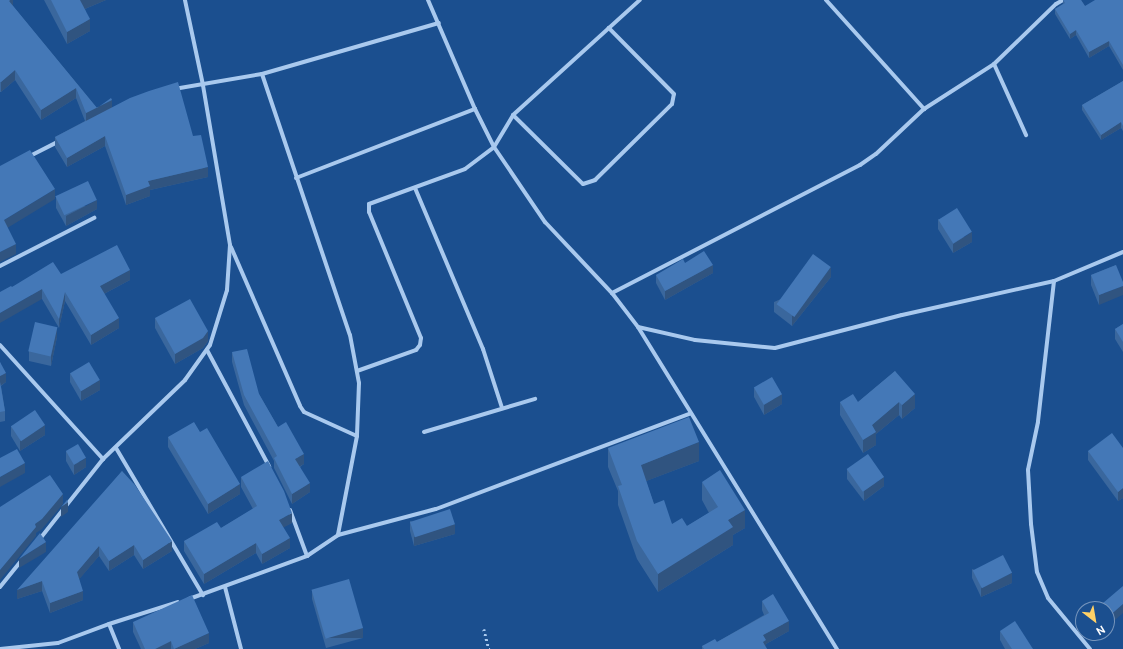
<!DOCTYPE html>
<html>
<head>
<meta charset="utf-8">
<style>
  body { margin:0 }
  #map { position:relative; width:1123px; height:649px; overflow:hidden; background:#1b4f8f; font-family:Ubuntu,sans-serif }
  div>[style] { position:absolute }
  .path>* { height:2.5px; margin-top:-1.25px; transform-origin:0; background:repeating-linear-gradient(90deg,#a9c9ee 0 2px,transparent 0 5px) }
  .minor>* { height:4px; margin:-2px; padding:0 2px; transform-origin:2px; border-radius:2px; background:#a9c9ee }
  .wall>* { inset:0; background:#3a679d }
  .shaded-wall>* { inset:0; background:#305480; transform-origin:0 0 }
  .building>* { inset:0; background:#4478b7; transform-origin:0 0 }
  span { translate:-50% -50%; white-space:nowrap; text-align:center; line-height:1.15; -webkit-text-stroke:4px #1b4f8f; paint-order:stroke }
  .north { position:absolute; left:1075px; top:601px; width:40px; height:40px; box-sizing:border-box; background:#1b4f8f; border:1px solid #7695bc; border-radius:50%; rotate:149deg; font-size:11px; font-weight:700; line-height:16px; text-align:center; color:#fff }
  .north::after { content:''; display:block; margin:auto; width:14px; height:18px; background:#ffd166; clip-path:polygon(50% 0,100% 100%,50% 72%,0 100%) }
</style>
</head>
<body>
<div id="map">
  <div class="path">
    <div style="left:484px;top:629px;width:21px;rotate:76deg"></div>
  </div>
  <div class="minor">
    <div style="left:428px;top:0;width:119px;rotate:66.7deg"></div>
    <div style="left:475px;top:109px;width:42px;rotate:63.4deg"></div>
    <div style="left:494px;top:147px;width:91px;rotate:55.8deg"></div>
    <div style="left:545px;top:222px;width:98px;rotate:46.7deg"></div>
    <div style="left:612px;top:293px;width:43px;rotate:52.6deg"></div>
    <div style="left:638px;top:327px;width:58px;rotate:12.8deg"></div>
    <div style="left:695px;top:340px;width:80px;rotate:5.7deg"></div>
    <div style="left:775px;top:348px;width:131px;rotate:-14.6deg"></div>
    <div style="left:902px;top:315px;width:156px;rotate:-12.6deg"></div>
    <div style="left:1054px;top:281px;width:75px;rotate:-22.8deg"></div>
    <div style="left:826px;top:0;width:147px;rotate:48deg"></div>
    <div style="left:994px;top:64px;width:78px;rotate:65.7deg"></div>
    <div style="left:262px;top:74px;width:275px;rotate:71.4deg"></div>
    <div style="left:350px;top:335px;width:49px;rotate:79.4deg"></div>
    <div style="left:359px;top:383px;width:53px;rotate:92.2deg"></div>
    <div style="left:357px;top:436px;width:101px;rotate:100.9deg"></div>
    <div style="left:174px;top:89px;width:89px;rotate:-9.7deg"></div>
    <div style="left:262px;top:74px;width:184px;rotate:-16.1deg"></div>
    <div style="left:513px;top:115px;width:98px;rotate:44.6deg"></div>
    <div style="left:583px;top:184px;width:13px;rotate:-18deg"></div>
    <div style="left:595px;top:180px;width:108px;rotate:-44.6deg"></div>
    <div style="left:672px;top:104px;width:10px;rotate:-79deg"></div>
    <div style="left:674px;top:94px;width:93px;rotate:-134.6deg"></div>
    <div style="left:28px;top:157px;width:35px;rotate:-27deg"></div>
    <div style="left:296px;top:178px;width:192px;rotate:-21.1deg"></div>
    <div style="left:415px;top:188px;width:175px;rotate:67.1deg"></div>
    <div style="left:483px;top:349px;width:62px;rotate:72.1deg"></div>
    <div style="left:231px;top:247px;width:173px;rotate:66.5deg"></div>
    <div style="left:300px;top:406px;width:7px;rotate:56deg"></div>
    <div style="left:304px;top:412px;width:58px;rotate:24.4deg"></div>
    <div style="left:0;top:266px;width:106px;rotate:-27.1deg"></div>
    <div style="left:1054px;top:281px;width:142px;rotate:96.5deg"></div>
    <div style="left:1038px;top:422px;width:49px;rotate:101.8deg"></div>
    <div style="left:1028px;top:470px;width:54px;rotate:86.8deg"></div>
    <div style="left:1031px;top:524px;width:48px;rotate:82.9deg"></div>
    <div style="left:1037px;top:572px;width:28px;rotate:67deg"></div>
    <div style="left:1048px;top:598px;width:66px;rotate:50.5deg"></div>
    <div style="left:612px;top:293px;width:279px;rotate:-27.3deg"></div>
    <div style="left:860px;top:165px;width:19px;rotate:-35deg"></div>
    <div style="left:876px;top:154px;width:66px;rotate:-43.2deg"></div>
    <div style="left:924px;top:109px;width:83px;rotate:-32.7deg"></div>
    <div style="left:994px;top:64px;width:86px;rotate:-44.1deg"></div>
    <div style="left:1056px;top:4px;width:8px;rotate:-30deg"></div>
    <div style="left:638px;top:327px;width:379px;rotate:58.3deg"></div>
    <div style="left:0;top:345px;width:154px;rotate:47.9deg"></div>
    <div style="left:207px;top:350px;width:132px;rotate:61.9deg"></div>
    <div style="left:357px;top:371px;width:63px;rotate:-19.6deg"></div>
    <div style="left:416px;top:350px;width:6px;rotate:-51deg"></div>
    <div style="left:420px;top:345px;width:7px;rotate:-82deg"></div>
    <div style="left:421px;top:338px;width:136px;rotate:-112.4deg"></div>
    <div style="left:369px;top:212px;width:8px;rotate:-90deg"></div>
    <div style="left:369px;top:204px;width:102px;rotate:-20deg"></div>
    <div style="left:465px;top:169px;width:36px;rotate:-37deg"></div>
    <div style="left:494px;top:147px;width:37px;rotate:-59deg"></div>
    <div style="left:513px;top:115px;width:171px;rotate:-42.2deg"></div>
    <div style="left:424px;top:432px;width:116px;rotate:-16.6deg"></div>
    <div style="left:116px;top:448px;width:171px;rotate:59.4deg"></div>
    <div style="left:290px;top:510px;width:49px;rotate:69.7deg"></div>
    <div style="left:39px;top:540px;width:103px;rotate:-51.7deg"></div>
    <div style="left:103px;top:459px;width:114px;rotate:-43.9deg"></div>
    <div style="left:185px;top:380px;width:43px;rotate:-54.5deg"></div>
    <div style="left:210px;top:345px;width:58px;rotate:-72.8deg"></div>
    <div style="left:227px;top:290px;width:45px;rotate:-86.2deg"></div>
    <div style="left:230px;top:245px;width:162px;rotate:-99.6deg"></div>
    <div style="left:203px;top:85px;width:87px;rotate:-102deg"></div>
    <div style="left:0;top:587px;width:35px;rotate:-51deg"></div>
    <div style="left:225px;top:587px;width:64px;rotate:75.5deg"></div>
    <div style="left:189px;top:599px;width:126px;rotate:-20deg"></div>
    <div style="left:307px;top:556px;width:37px;rotate:-34deg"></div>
    <div style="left:338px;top:535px;width:101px;rotate:-14.9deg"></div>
    <div style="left:436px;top:509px;width:272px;rotate:-20.6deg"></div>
    <div style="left:109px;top:624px;width:27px;rotate:68deg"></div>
    <div style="left:0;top:649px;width:58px;rotate:-5.9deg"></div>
    <div style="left:58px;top:643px;width:54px;rotate:-20.4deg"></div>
    <div style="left:109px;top:624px;width:72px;rotate:-17.7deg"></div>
  </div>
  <div class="wall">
    <div style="clip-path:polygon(0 0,13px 0,13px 6px,97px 108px,112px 108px,193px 136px,208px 177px,150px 190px,150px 196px,126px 205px,105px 146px,67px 167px,55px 147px,55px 137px,85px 121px,76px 98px,41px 120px,15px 80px,1px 92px,0 92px)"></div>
    <div style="clip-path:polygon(44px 0,106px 0,85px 9px,90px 31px,67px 44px)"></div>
    <div style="clip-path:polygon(1063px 0,1081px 0,1085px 6px,1123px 0,1123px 70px,1109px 46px,1089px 58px,1076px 35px,1070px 39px,1055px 14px,1055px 9px,1063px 4px)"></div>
    <div style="clip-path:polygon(1123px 81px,1123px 131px,1121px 128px,1101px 140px,1082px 110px,1082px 105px)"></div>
    <div style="clip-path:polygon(56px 198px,97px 209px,66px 226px,56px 208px)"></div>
    <div style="clip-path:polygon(938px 219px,972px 242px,953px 253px,938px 229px)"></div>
    <div style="clip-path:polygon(685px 263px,713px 273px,665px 300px,656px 283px,656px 275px)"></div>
    <div style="clip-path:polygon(1116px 265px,1099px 305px,1091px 285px,1091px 275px)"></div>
    <div style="clip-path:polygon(61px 274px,130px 280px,104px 294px,119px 328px,91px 345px,65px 301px,59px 328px,42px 299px,12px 287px)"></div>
    <div style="clip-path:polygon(831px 277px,792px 326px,774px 312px,774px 302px)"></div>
    <div style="clip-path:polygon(155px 318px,208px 341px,203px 348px,175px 364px,155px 328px)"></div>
    <div style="clip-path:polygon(1123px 324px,1123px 352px,1115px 339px,1115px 329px)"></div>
    <div style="clip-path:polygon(57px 337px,51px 366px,29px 361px,29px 351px)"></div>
    <div style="clip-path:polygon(232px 352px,259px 394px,278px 427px,304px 464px,300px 467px,310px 492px,292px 504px,274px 468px,274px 461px,244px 405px,232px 362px)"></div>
    <div style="clip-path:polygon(0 362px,6px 382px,1px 386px,5px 411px,5px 421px,0 422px)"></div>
    <div style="clip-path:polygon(895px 371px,915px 408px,902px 419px,899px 415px,876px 434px,876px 445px,863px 453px,840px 415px,840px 402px,858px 402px)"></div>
    <div style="clip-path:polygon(70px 373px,100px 390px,81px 401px,70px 382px)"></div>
    <div style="clip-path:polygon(754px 388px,782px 404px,764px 415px,754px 397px)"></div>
    <div style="clip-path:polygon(11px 426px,45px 435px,20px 451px,11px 436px)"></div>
    <div style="clip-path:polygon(200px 432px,240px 494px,208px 514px,168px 447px,168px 437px)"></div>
    <div style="clip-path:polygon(608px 448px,699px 461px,646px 481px,654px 504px,672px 524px,687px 526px,709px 513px,702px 500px,702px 482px,745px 528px,733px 535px,733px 545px,658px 592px,637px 559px,618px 505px,618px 491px,608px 467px)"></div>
    <div style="clip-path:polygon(1123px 448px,1123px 498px,1118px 501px,1088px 460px,1088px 451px)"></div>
    <div style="clip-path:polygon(66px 451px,86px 467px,74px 475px,66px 461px)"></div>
    <div style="clip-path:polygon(847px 469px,884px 486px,864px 501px,847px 479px)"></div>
    <div style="clip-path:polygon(122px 471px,172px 551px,143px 569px,134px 555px,109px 571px,99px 556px,79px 579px,83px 600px,50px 613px,42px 591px,17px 599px)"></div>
    <div style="clip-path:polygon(241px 477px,292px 523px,283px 527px,290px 548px,262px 564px,256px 553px,204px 584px,184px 551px,184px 541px,221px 528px,253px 509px,241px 487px)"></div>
    <div style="clip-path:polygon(410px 521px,455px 534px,414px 546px,410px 531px)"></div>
    <div style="clip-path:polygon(972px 569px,1012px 583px,981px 597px,972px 578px)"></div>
    <div style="clip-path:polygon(312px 590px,363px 638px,326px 648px,312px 599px)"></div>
    <div style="clip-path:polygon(762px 601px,789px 631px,766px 644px,766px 647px,767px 649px,702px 649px,702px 646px,717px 642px,764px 615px,762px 610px)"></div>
    <div style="clip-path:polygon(133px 622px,209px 643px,195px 649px,141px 649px,133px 632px)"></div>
    <div style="clip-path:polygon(1000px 631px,1033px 649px,1005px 649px,1000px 640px)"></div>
    <div style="clip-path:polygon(1085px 633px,1101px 633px,1092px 641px)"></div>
  </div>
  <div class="shaded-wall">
    <div style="clip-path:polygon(10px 0,13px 0,13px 8px,9px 1px)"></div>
    <div style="clip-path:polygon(80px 0,106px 0,80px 11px)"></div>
    <div style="clip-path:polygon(90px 19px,90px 31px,67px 44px,67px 32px)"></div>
    <div style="clip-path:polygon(1076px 30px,1076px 35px,1070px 39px,1070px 34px)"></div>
    <div style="clip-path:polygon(1109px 41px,1109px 46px,1089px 58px,1089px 52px)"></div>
    <div style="clip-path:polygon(15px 70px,15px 80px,1px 92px,1px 82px)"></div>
    <div style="clip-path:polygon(76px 88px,76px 98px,41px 120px,41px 110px)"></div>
    <div style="clip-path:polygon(112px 100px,112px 110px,86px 123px,86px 113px)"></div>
    <div style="clip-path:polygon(1121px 122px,1121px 128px,1101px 140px,1101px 135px)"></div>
    <div style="clip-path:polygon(105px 136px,105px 146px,67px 167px,67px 158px)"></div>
    <div style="clip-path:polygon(208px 167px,208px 177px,150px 190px,150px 196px,126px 205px,126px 195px,148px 181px)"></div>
    <div style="clip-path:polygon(55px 189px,55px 199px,4px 230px,4px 220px)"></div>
    <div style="clip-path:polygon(97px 200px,97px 209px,66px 226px,66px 216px)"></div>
    <div style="clip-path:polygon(972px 232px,972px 242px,953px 253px,953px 244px)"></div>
    <div style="clip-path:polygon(16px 244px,16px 254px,0 262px,0 252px)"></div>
    <div style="clip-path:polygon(713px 265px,713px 273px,665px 300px,665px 291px)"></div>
    <div style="clip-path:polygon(831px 267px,831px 277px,792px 326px,792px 316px)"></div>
    <div style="clip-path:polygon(130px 270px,130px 280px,100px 296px,100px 286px)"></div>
    <div style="clip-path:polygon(1123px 286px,1123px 295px,1099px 305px,1099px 295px)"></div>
    <div style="clip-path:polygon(42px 289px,42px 299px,0 323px,0 313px)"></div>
    <div style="clip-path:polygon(65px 292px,65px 301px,59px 328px,59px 319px)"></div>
    <div style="clip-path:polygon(119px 318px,119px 328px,91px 345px,91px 335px)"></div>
    <div style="clip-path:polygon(57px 327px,57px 337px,51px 366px,51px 356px)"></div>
    <div style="clip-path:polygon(208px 331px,208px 341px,203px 348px,175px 364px,175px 354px)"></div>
    <div style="clip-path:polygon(6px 373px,6px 382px,0 386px,0 376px)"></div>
    <div style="clip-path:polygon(100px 380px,100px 390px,81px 401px,81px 391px)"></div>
    <div style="clip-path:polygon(782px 394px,782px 404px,764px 415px,764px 405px)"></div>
    <div style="clip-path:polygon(915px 394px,915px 408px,902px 419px,902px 405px)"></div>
    <div style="clip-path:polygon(899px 402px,899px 415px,876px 434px,876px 445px,863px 453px,863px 440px,872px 425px)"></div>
    <div style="clip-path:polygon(45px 425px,45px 435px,20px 451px,20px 441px)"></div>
    <div style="clip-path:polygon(699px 442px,699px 461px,641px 483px,641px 465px)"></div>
    <div style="clip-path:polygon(304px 454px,304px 464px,295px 469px,295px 459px)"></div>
    <div style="clip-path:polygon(86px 458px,86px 467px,74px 475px,74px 465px)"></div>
    <div style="clip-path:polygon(25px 463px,25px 473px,0 487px,0 477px)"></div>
    <div style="clip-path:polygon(884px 477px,884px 486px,864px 501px,864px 491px)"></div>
    <div style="clip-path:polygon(310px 483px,310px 492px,292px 504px,292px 494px)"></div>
    <div style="clip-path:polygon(240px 484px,240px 494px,208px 514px,208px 504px)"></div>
    <div style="clip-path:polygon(1123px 488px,1123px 498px,1118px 501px,1118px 492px)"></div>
    <div style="clip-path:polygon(63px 494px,63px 504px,42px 529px,36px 533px,36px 536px,0 580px,0 570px,35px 524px)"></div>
    <div style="clip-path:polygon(68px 502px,68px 512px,61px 517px,61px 507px)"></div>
    <div style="clip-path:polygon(745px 510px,745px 528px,733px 535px,733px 545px,658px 592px,658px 574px,728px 520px)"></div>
    <div style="clip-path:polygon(292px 513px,292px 523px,279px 530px,279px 520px)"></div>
    <div style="clip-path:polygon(455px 524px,455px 534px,414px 546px,414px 537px)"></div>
    <div style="clip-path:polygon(290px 538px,290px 548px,262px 564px,262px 554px)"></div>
    <div style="clip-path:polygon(172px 541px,172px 551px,143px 569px,143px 560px)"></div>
    <div style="clip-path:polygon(46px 542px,46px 552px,19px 568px,19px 559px)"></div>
    <div style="clip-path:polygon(256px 543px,256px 553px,204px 584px,204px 574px)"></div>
    <div style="clip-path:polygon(134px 545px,134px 555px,109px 571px,109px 561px)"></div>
    <div style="clip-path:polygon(99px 546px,99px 556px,77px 582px,77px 572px)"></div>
    <div style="clip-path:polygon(1012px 573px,1012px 583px,981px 597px,981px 587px)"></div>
    <div style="clip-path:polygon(42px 581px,42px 591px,17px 599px,17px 590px)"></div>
    <div style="clip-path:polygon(83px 591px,83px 600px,50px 613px,50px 603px)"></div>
    <div style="clip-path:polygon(1123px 604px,1123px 613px,1107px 627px,1107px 618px)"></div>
    <div style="clip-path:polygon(789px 621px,789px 631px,766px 644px,766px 649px,763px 649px,763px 635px)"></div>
    <div style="left:363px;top:628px;width:10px;height:38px;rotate:90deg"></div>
    <div style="clip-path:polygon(209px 633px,209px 643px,195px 649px,174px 649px)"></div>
    <div style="clip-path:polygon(1092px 633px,1101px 633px,1092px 641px)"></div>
    <div style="clip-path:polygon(171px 641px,171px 649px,155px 649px)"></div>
  </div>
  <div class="building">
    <div style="clip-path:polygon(0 0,10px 0,9px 1px,97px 108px,111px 98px,112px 100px,86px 113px,76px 88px,41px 110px,15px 70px,1px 82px,0 82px)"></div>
    <div style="clip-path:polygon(51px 0,80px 0,90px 19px,67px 32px)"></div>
    <div style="clip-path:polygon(1063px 0,1081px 0,1085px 6px,1095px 0,1123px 0,1123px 65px,1109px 41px,1089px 52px,1076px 30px,1070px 34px,1055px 9px,1065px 3px)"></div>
    <div style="clip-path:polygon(1123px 81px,1123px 126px,1121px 122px,1101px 135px,1082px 105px)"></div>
    <div style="clip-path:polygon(178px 82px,193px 136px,201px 135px,208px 167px,148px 181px,150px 186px,126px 195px,105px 136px,67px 158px,55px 137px,130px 98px,149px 91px)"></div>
    <div style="clip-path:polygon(30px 150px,55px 189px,4px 220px,16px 244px,0 252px,0 166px)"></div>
    <div style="left:88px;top:181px;width:21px;height:36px;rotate:65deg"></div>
    <div style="left:957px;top:208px;width:28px;height:22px;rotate:58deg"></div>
    <div style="clip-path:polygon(117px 245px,130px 270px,100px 286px,119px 318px,91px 335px,65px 292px,59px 319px,42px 289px,0 313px,0 292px,11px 286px,12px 287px,53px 262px,61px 274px)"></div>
    <div style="clip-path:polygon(704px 251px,713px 265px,665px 291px,656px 275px,683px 259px,685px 263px)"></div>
    <div style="left:813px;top:254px;width:22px;height:62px;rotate:36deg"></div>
    <div style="clip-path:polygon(1116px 265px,1123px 282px,1123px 286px,1099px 295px,1091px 275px)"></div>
    <div style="clip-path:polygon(190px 299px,208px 331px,203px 338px,175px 354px,155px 318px)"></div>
    <div style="left:35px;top:322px;width:23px;height:30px;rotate:13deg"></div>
    <div style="clip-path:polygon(1123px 324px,1123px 342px,1115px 329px)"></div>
    <div style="clip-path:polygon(247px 349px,259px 394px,278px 427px,286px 422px,304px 454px,295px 459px,310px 483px,292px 494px,274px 458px,277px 456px,244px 395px,232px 352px)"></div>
    <div style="clip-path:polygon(0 362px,6px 373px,0 376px)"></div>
    <div style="left:89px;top:362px;width:21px;height:22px;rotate:59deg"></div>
    <div style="clip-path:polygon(895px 371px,915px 394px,902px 405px,899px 402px,872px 425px,876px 432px,863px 440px,840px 402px,853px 394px,858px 402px)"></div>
    <div style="left:772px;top:377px;width:20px;height:21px;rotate:60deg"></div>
    <div style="clip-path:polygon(0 382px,5px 411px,0 412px)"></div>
    <div style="left:35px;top:410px;width:18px;height:29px;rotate:56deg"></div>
    <div style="clip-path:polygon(689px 417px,699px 442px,641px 465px,654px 504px,664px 500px,672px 524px,682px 518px,687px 526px,718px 507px,702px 482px,720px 470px,745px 510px,728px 520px,733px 527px,658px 574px,637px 541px,618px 486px,622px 485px,608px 448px)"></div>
    <div style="clip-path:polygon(194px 422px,200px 432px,207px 428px,240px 484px,208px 504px,168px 437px)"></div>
    <div style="clip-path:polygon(1112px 433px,1123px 448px,1123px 488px,1118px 492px,1088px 451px)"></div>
    <div style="left:78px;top:444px;width:16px;height:14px;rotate:60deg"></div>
    <div style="clip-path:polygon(17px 449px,25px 463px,0 477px,0 458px)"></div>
    <div style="left:868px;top:454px;width:28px;height:26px;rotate:55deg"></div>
    <div style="clip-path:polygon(268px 461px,284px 491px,292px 513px,279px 520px,290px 538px,262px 554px,256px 543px,204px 574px,184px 541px,217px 522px,221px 528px,257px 506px,241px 477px)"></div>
    <div style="clip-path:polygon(122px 471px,135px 485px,172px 541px,143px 560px,134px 545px,109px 561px,99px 546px,77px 572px,83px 591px,50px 603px,42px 581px,17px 590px)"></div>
    <div style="clip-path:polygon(50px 475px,63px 494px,42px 519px,35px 524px,36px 527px,0 570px,0 507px)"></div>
    <div style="clip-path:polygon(67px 500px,68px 502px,61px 507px)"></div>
    <div style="left:450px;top:509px;width:16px;height:42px;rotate:72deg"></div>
    <div style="clip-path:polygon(40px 533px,46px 542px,19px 559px)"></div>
    <div style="left:1003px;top:555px;width:20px;height:34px;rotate:63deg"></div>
    <div style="left:349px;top:579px;width:51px;height:39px;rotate:74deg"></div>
    <div style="clip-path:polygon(1123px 586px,1123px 604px,1107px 618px,1107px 609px,1096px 609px)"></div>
    <div style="clip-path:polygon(773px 594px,789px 621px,763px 635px,766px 640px,763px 642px,767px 649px,704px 649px,702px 646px,715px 639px,717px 642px,769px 613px,762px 601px)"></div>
    <div style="clip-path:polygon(192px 595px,209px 633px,174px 649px,171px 641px,155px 649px,145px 649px,133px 622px)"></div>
    <div style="clip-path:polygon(1015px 621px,1033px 649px,1012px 649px,1000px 631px)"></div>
  </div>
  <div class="north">N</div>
</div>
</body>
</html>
